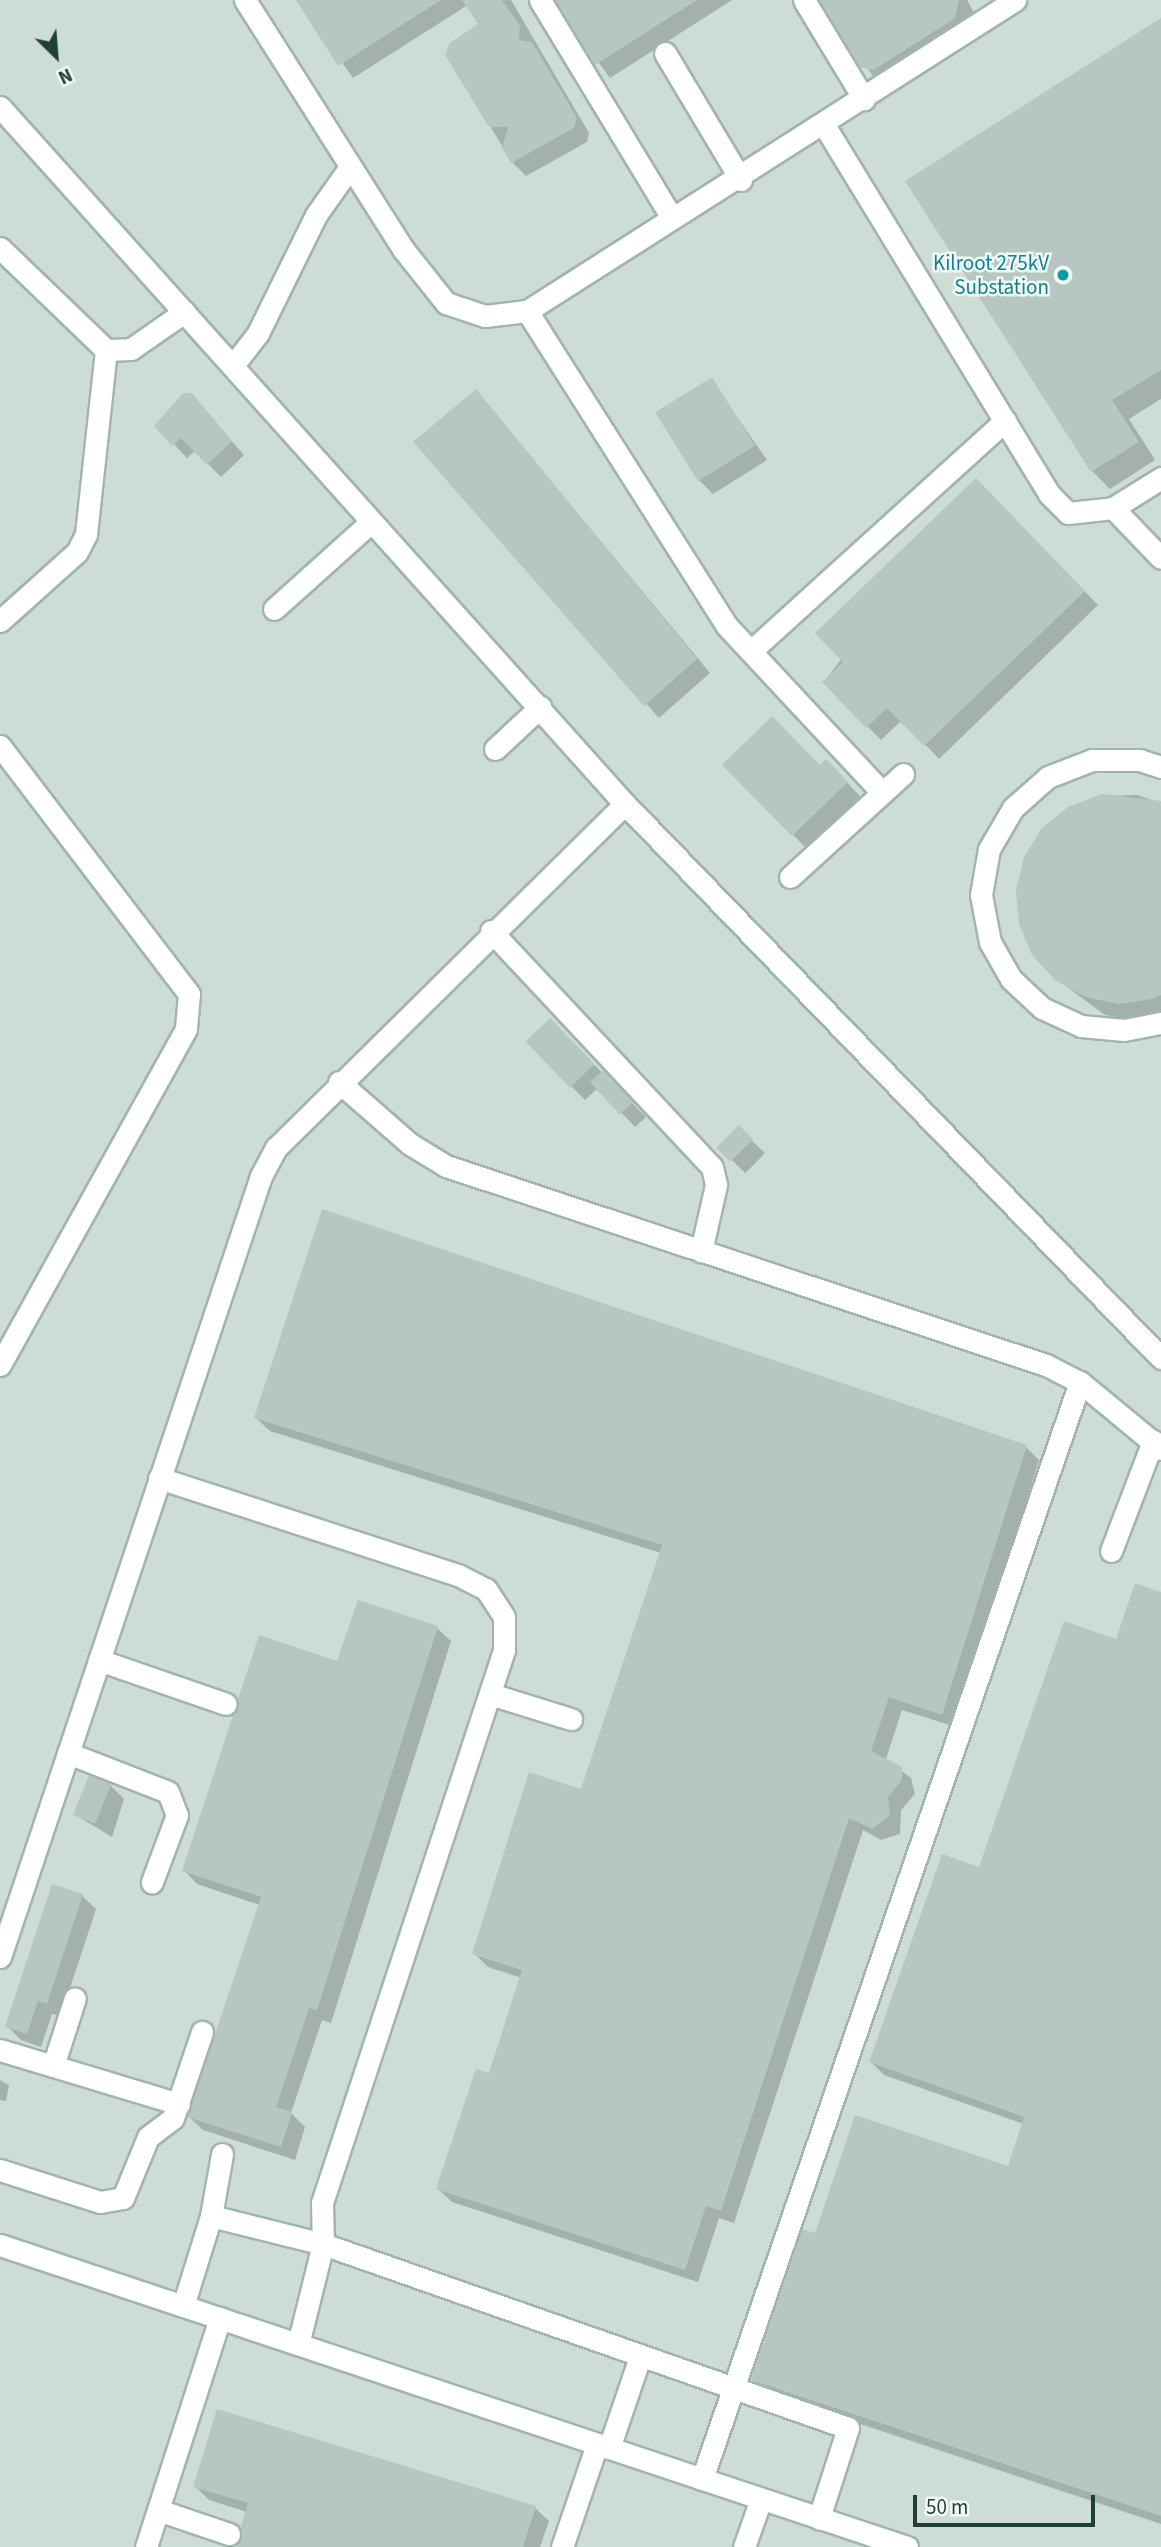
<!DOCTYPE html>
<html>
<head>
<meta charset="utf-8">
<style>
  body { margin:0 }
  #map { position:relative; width:1161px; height:2547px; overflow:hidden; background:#e0ece7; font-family:"Source Sans 3",sans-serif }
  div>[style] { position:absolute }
  .built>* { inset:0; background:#cedcd6; transform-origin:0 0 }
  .shadow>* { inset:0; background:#0003; transform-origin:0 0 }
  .building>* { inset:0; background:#b5c7c0; transform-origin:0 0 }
  .roads { filter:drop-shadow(2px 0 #a2b4af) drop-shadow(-2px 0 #a2b4af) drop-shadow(0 2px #a2b4af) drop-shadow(0 -2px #a2b4af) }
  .minor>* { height:21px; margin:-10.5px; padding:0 10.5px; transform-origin:10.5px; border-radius:10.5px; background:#fff }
  .dots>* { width:19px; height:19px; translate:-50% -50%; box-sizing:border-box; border:4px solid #f1f8f5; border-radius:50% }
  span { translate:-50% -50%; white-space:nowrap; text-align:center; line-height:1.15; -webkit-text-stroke:5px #f1f8f5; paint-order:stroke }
  .culture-label { font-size:21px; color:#0d838f }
  .right { translate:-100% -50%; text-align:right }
  .north { position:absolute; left:21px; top:21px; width:70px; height:70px; -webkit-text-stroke:5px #f1f8f5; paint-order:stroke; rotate:155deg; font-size:19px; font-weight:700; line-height:28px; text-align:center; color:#1f3e37 }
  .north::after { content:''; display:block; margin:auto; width:24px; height:32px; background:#1f3e37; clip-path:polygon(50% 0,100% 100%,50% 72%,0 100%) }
  .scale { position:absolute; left:913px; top:2495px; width:182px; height:32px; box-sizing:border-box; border:4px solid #1f3e37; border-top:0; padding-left:9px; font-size:21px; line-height:24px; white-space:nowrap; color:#1f3e37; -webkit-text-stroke:5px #f1f8f5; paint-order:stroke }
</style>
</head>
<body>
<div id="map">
  <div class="built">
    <div style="left:0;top:0;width:1161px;height:2547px"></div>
  </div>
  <div class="shadow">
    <div style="clip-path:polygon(298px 0,511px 0,589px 133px,587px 142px,526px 176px,512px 162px,490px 126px,480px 25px,468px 5px,353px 78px)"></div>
    <div style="clip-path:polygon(553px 0,732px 0,610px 78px)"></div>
    <div style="clip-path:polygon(817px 0,967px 0,973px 11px,969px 31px,876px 80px)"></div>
    <div style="clip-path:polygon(1161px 20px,1161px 399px,1129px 419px,1155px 460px,1110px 489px,1092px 471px)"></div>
    <div style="clip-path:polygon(711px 380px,767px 460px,713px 494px,699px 480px)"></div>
    <div style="clip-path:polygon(476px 391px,710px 673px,659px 718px,415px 443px)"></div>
    <div style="clip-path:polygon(191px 395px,244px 455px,221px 477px,195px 451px,187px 458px,157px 426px)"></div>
    <div style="clip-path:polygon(976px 480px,1098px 605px,939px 759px,902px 720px,881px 740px,824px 682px)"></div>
    <div style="clip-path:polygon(826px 761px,860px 796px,807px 849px,724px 765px,820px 768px)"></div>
    <div style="clip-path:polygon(1137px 795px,1161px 803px,1161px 1018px,1137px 1021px,1105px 1015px,1056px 979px,1102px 796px)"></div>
    <div style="clip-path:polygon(550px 1020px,646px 1117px,635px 1127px,598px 1088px,585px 1100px,528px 1042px)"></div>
    <div style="left:739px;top:1128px;width:36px;height:28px;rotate:44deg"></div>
    <div style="clip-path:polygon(256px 1418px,1026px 1447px,1039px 1460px,956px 1727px,902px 1710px,886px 1759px,911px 1778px,915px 1794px,901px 1810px,900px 1834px,881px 1840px,863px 1830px,734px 2223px,719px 2218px,698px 2282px,452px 2202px,438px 2189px,490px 2075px,522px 1978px,488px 1967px,474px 1953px,582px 1791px,661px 1553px,270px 1431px)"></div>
    <div style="clip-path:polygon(1161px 1594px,1161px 2524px,767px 2393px,753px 2380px,816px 2235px,1009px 2168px,1024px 2124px,884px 2075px,871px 2062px,1117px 1641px)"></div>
    <div style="clip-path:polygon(437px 1628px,451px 1641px,331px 2023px,322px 2020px,291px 2113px,305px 2127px,295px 2160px,203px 2130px,189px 2117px,260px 1905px,197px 1884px,184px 1870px,339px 1663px)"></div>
    <div style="clip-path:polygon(110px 1785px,124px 1799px,112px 1837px,77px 1816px)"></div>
    <div style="clip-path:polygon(82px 1896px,96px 1909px,61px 2016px,52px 2014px,41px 2047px,21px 2040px,7px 2026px)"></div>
    <div style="clip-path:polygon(0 2080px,9px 2085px,6px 2101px,0 2100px)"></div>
    <div style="clip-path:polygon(195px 2486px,535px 2508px,549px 2521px,540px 2547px,237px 2547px,247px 2512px,209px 2500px)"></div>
  </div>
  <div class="building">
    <div style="clip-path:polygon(296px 0,441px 0,338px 66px)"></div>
    <div style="clip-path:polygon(462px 0,502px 0,520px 26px,519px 40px,532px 42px,577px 118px,574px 128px,511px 163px,502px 148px,508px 127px,489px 127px,445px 55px,450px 43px,478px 24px)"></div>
    <div style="clip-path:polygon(555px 0,697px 0,595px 65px)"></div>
    <div style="clip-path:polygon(819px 0,959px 0,955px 18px,874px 70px,860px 67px)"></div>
    <div style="clip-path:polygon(1161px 18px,1161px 370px,1112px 400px,1139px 442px,1091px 472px,905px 181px)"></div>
    <div style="left:712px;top:377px;width:81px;height:67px;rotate:58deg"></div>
    <div style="clip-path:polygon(476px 389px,697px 659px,644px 706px,413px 442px)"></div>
    <div style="clip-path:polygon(183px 393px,192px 393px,232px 441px,207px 465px,181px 438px,172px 446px,154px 426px)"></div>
    <div style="clip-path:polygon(976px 478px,1085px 591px,924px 746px,887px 708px,866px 728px,822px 682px,843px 662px,815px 633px)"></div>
    <div style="clip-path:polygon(772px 716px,820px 765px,826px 759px,848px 782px,792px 836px,722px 765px)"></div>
    <div style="clip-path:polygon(1102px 794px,1161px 801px,1161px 995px,1152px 999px,1118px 1004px,1085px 997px,1055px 980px,1032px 955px,1019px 924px,1016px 890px,1024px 857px,1042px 828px,1068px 807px)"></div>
    <div style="left:550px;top:1018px;width:64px;height:34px;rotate:46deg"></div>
    <div style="left:603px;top:1070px;width:44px;height:18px;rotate:47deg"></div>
    <div style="left:739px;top:1125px;width:20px;height:32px;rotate:45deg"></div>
    <div style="clip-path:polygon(322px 1209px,1027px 1445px,942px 1715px,889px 1697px,871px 1751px,902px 1767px,902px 1780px,888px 1797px,890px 1815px,872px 1829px,849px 1818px,721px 2211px,706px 2206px,685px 2270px,436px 2189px,476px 2069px,489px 2073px,522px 1970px,472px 1954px,529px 1772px,581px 1789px,662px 1545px,254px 1418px)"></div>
    <div style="clip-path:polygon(1135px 1583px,1161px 1592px,1161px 2516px,751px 2380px,802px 2229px,815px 2233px,855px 2115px,1008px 2166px,1024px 2117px,869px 2062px,942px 1854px,979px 1867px,1064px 1621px,1116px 1639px)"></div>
    <div style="clip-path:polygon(358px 1600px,438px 1626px,317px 2010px,309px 2008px,276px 2107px,292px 2112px,281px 2147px,187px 2117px,261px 1897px,182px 1871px,259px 1635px,337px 1661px)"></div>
    <div style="left:89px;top:1775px;width:24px;height:43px;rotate:22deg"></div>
    <div style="clip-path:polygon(52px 1884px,83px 1894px,47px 2004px,38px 2001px,27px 2034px,5px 2027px)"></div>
    <div style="clip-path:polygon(217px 2409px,536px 2506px,523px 2547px,235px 2547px,248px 2503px,193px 2487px)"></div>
  </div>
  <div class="roads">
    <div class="minor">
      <div style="left:245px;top:0;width:295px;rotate:57.6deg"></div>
      <div style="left:403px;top:249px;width:69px;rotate:51.5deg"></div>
      <div style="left:446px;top:303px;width:41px;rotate:18.4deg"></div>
      <div style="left:485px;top:316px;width:42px;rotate:-6.8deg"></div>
      <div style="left:527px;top:311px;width:579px;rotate:-32.51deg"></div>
      <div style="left:540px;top:0;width:255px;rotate:58.8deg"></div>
      <div style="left:804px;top:0;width:116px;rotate:58.8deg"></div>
      <div style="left:665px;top:53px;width:148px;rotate:59.1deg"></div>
      <div style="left:0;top:107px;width:936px;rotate:48.12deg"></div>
      <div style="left:625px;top:804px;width:771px;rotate:45.95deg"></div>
      <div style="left:824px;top:125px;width:432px;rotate:58.6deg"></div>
      <div style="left:1049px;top:494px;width:27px;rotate:45deg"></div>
      <div style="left:1068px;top:513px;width:45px;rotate:-6.3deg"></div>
      <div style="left:1113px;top:508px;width:57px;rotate:-32deg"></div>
      <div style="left:0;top:248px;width:147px;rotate:43.9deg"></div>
      <div style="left:106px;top:350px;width:25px;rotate:-2deg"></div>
      <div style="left:131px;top:349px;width:65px;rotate:-34.9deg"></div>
      <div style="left:527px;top:311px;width:372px;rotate:57.6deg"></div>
      <div style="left:726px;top:625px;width:229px;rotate:47deg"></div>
      <div style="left:234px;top:364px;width:39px;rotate:-52deg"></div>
      <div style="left:258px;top:333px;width:131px;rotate:-63.8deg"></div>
      <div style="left:316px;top:215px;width:59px;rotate:-54.7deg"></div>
      <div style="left:1113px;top:508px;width:69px;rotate:46.2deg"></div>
      <div style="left:274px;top:609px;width:130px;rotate:-41.9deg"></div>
      <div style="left:0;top:621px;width:103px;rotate:-41.9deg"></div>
      <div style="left:77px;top:552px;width:20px;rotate:-63deg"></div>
      <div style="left:86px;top:534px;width:185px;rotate:-83.8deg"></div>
      <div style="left:751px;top:651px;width:343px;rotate:-42.2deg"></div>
      <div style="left:0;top:746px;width:312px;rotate:52.7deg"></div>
      <div style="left:189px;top:994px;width:35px;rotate:95deg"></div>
      <div style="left:186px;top:1029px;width:384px;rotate:119deg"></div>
      <div style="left:495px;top:749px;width:62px;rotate:-43deg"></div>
      <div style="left:1161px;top:767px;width:22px;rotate:-162deg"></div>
      <div style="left:1140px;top:760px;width:48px;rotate:180deg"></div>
      <div style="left:1092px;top:760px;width:47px;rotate:158.9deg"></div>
      <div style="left:1048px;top:777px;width:47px;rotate:138.5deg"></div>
      <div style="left:1013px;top:808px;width:48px;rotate:120.3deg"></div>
      <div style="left:989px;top:849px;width:47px;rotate:99.9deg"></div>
      <div style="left:981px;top:895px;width:48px;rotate:79.2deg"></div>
      <div style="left:990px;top:942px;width:43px;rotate:60.4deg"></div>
      <div style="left:1011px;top:979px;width:42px;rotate:43.1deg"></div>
      <div style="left:1042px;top:1008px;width:43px;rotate:24.8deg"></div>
      <div style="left:1081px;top:1026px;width:43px;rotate:5.3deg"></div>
      <div style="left:1124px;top:1030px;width:38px;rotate:-11deg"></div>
      <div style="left:790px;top:877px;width:153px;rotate:-42.3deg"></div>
      <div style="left:491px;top:931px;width:323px;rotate:46.9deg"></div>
      <div style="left:712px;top:1167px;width:18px;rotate:77deg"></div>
      <div style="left:716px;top:1185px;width:68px;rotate:102.8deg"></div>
      <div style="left:339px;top:1082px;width:94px;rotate:41.1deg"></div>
      <div style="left:410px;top:1144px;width:42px;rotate:31.4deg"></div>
      <div style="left:446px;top:1166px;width:632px;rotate:18.35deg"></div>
      <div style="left:1046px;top:1365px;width:38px;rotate:27deg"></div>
      <div style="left:1080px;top:1382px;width:105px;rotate:39.6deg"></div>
      <div style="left:159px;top:1478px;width:314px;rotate:18deg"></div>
      <div style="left:458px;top:1575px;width:31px;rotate:27deg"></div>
      <div style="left:486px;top:1589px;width:33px;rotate:57deg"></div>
      <div style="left:504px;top:1617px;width:33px;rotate:90deg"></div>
      <div style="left:504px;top:1650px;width:582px;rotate:108.22deg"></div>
      <div style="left:322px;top:2203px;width:41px;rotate:88.6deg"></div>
      <div style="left:323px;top:2244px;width:103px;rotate:104deg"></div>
      <div style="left:1111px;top:1551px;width:118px;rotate:-69.1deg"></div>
      <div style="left:99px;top:1660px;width:134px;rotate:19.1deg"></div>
      <div style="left:490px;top:1694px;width:85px;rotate:17.2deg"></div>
      <div style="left:68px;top:1753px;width:107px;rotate:21.3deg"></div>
      <div style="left:168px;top:1792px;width:25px;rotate:69deg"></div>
      <div style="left:177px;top:1815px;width:72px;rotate:110.5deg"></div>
      <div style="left:0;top:1957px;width:823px;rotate:-71.52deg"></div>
      <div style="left:261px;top:1176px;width:32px;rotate:-62deg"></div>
      <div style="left:276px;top:1148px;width:490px;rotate:-44.6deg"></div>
      <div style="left:0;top:2050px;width:187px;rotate:16.8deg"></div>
      <div style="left:53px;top:2066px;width:71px;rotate:-72.1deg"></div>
      <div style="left:0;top:2170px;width:105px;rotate:17.7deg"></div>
      <div style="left:100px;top:2202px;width:23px;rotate:-10deg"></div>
      <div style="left:123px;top:2198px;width:66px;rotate:-67.7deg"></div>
      <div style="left:148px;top:2137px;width:31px;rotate:-37deg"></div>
      <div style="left:173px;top:2118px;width:91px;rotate:-71.4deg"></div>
      <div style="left:211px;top:2216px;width:115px;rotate:14deg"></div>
      <div style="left:323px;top:2244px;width:556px;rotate:19.31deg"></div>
      <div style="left:848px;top:2428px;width:95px;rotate:107.9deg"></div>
      <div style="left:0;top:2245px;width:956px;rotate:18.42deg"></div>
      <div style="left:183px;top:2306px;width:94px;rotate:-72.7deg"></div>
      <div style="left:211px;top:2216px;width:63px;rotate:-79.9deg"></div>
      <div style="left:609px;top:2448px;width:96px;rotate:-71.2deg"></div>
      <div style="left:702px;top:2479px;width:1160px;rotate:-70.99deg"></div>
      <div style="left:158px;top:2510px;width:75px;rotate:18.7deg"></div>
      <div style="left:146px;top:2547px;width:241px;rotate:-72.1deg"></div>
      <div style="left:562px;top:2547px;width:109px;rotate:-71.2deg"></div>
      <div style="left:744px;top:2547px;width:51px;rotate:-70.5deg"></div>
    </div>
  </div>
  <div class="dots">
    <div style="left:1063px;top:275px;background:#0f9aa8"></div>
  </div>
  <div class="culture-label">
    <span class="right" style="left:1049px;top:275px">Kilroot 275kV<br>Substation</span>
  </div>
  <div class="north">N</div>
  <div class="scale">50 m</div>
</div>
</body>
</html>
